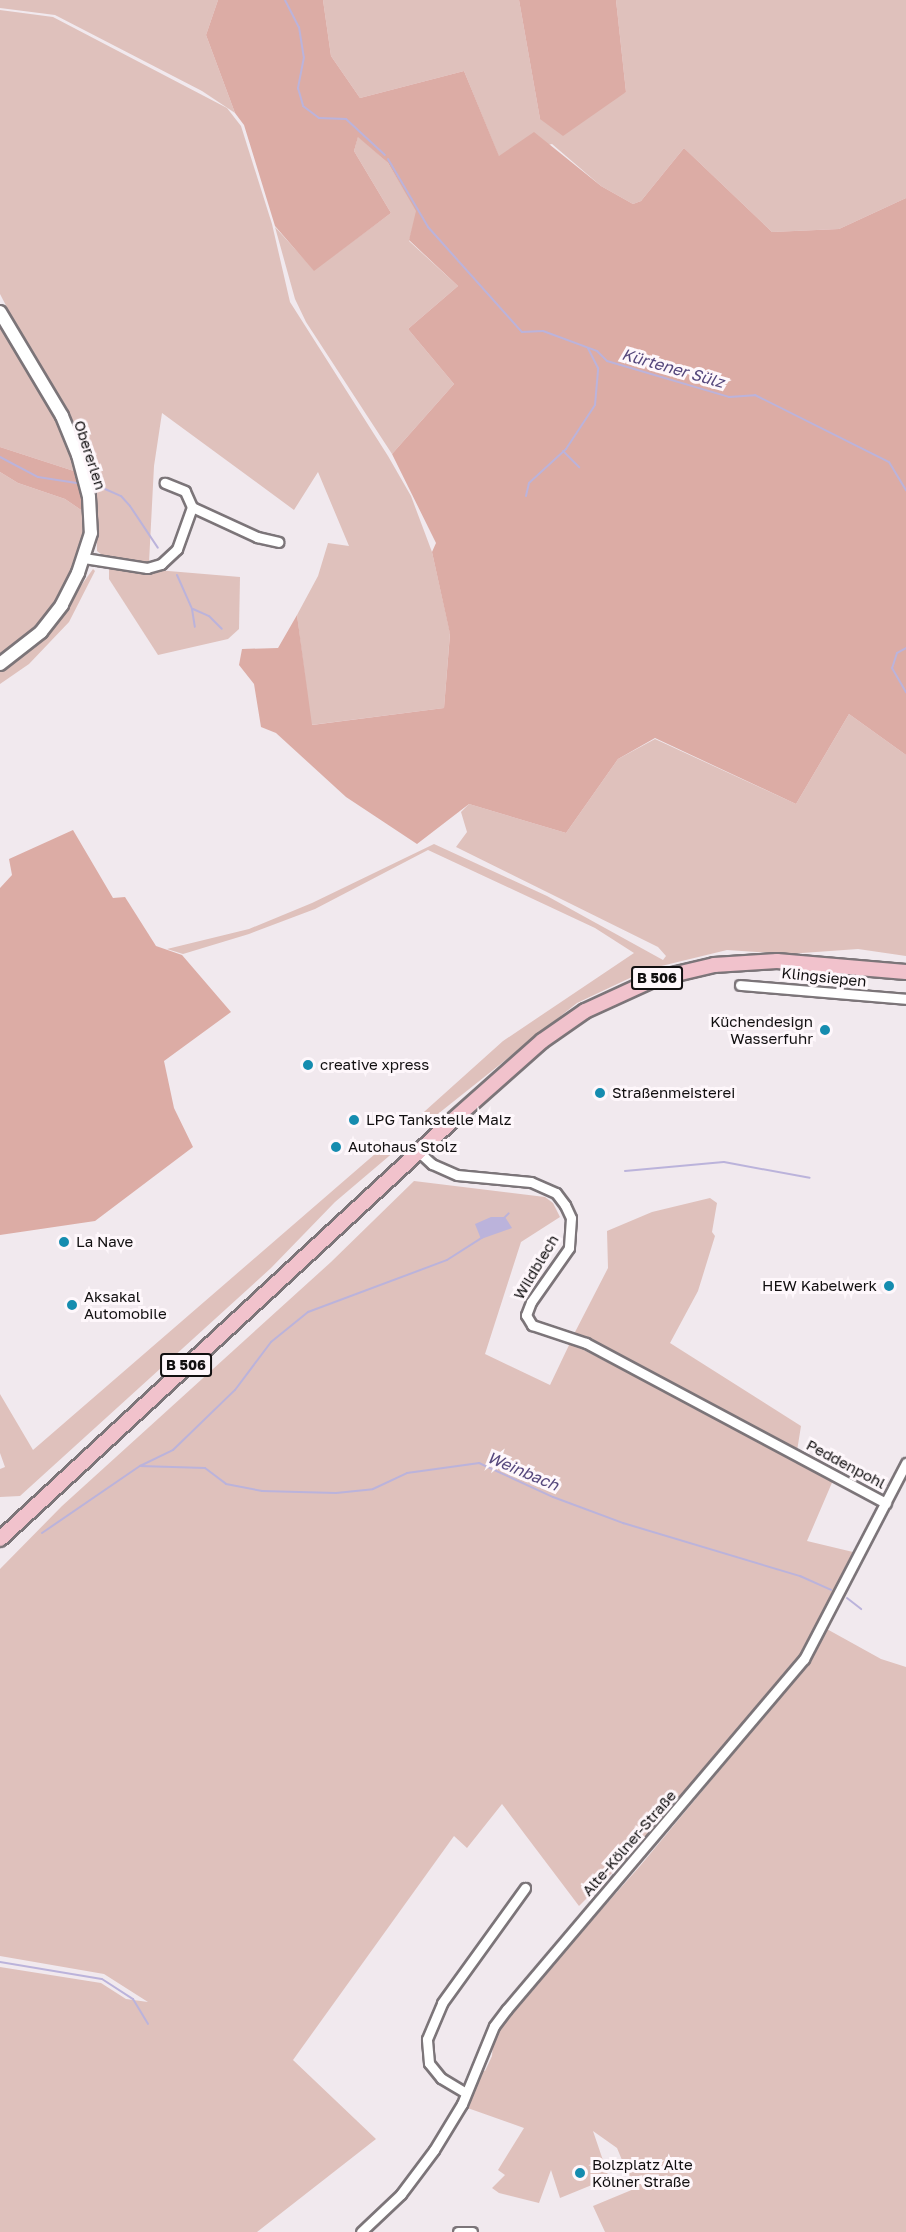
<!DOCTYPE html>
<html>
<head>
<meta charset="utf-8">
<style>
  body { margin:0 }
  #map { position:relative; width:906px; height:2232px; overflow:hidden; background:#f1e9ee; font-family:"Golos Text",sans-serif }
  div>[style] { position:absolute }
  .green>* { inset:0; background:#dfc1bc }
  .forest>* { inset:0; background:#dcaca5 }
  .water>* { inset:0; background:#bbb3db }
  .stream>* { height:2px; margin:-1px; padding:0 1px; transform-origin:1px; border-radius:1px; background:#bbb3db }
  .roads { filter:drop-shadow(2px 0 #7c7579) drop-shadow(-2px 0 #7c7579) drop-shadow(0 2px #7c7579) drop-shadow(0 -2px #7c7579) }
  .street>* { height:9px; margin:-4.5px; padding:0 4.5px; transform-origin:4.5px; border-radius:4.5px; background:#fff }
  .secondary>* { height:12px; margin:-6px; padding:0 6px; transform-origin:6px; border-radius:6px; background:#fff }
  .primary>* { height:14px; margin:-7px; padding:0 7px; transform-origin:7px; border-radius:7px; background:#f1c2cc }
  .dots>* { width:16px; height:16px; translate:-50% -50%; box-sizing:border-box; border:3px solid #fef7fb; border-radius:50% }
  span { translate:-50% -50%; white-space:nowrap; text-align:center; line-height:1.15; -webkit-text-stroke:6px #fef7fb; paint-order:stroke }
  .shield-label span { padding:2px 4px; background:#fef7fb; border:2px solid; border-radius:4px; -webkit-text-stroke-width:0 }
  .shield-label { font-size:14px; color:#110f10; font-weight:700 }
  .street-label { font-size:15px; color:#110f10 }
  .poi-label { font-size:15px; color:#110f10 }
  .right { translate:-100% -50%; text-align:right }
  .left { translate:0 -50%; text-align:left }
  .water-label { font-size:16px; color:#55477c; font-style:italic }
</style>
</head>
<body>
<div id="map">
  <div class="green">
    <div style="clip-path:polygon(0 0,218px 0,206px 35px,235px 113px,202px 91px,55px 15px,0 8px)"></div>
    <div style="clip-path:polygon(323px 0,519px 0,540px 119px,626px 92px,616px 0,906px 0,906px 198px,839px 229px,772px 232px,684px 148px,641px 201px,633px 204px,601px 186px,552px 144px,499px 157px,464px 71px,360px 98px,331px 56px)"></div>
    <div style="clip-path:polygon(0 10px,53px 17px,227px 108px,241px 126px,272px 224px,290px 302px,388px 456px,411px 496px,432px 552px,450px 633px,444px 708px,311px 725px,297px 615px,318px 576px,328px 543px,349px 546px,318px 472px,294px 510px,162px 413px,154px 466px,149px 563px,106px 558px,97px 551px,96px 498px,83px 454px,0 294px)"></div>
    <div style="clip-path:polygon(358px 136px,388px 163px,417px 211px,409px 241px,458px 286px,408px 329px,454px 384px,392px 454px,306px 322px,295px 299px,275px 227px,314px 270px,391px 213px,354px 151px)"></div>
    <div style="clip-path:polygon(0 320px,58px 417px,80px 473px,0 447px)"></div>
    <div style="clip-path:polygon(0 472px,18px 483px,65px 499px,87px 514px,88px 532px,61px 601px,39px 627px,0 657px)"></div>
    <div style="clip-path:polygon(109px 566px,240px 577px,239px 629px,228px 639px,158px 655px,109px 579px)"></div>
    <div style="clip-path:polygon(93px 569px,95px 571px,69px 622px,29px 664px,0 684px,0 670px,65px 608px)"></div>
    <div style="clip-path:polygon(849px 714px,906px 755px,906px 956px,858px 949px,788px 954px,727px 950px,649px 969px,577px 1003px,424px 1125px,415px 1120px,503px 1041px,634px 953px,595px 928px,428px 850px,315px 909px,249px 934px,183px 954px,167px 949px,249px 929px,312px 903px,434px 844px,547px 896px,663px 960px,666px 956px,658px 947px,456px 847px,467px 832px,461px 812px,469px 804px,566px 833px,618px 759px,655px 739px,796px 804px)"></div>
    <div style="clip-path:polygon(390px 1141px,395px 1151px,335px 1202px,271px 1268px,20px 1496px,0 1497px,0 1469px,5px 1467px,0 1453px,0 1394px,33px 1450px)"></div>
    <div style="clip-path:polygon(414px 1181px,545px 1197px,553px 1203px,560px 1217px,521px 1242px,485px 1354px,550px 1385px,570px 1343px,834px 1478px,807px 1541px,853px 1552px,801px 1654px,647px 1838px,579px 1906px,502px 1804px,467px 1848px,454px 1836px,293px 2060px,376px 2139px,257px 2232px,0 2232px,0 1967px,101px 1983px,126px 1999px,148px 2002px,104px 1974px,0 1956px,0 1569px,62px 1506px,331px 1262px)"></div>
    <div style="clip-path:polygon(710px 1198px,717px 1203px,712px 1232px,715px 1236px,698px 1291px,670px 1343px,801px 1426px,797px 1451px,612px 1351px,573px 1336px,608px 1268px,607px 1231px,652px 1212px)"></div>
    <div style="clip-path:polygon(825px 1628px,881px 1659px,906px 1667px,906px 2232px,605px 2232px,593px 2206px,634px 2189px,617px 2148px,593px 2131px,609px 2178px,560px 2198px,551px 2170px,539px 2203px,499px 2193px,492px 2188px,505px 2175px,498px 2170px,524px 2128px,462px 2106px,477px 2067px,485px 2071px,492px 2056px,494px 2031px,640px 1866px,808px 1664px)"></div>
  </div>
  <div class="forest">
    <div style="clip-path:polygon(218px 0,323px 0,331px 56px,360px 98px,464px 71px,499px 156px,534px 132px,601px 186px,633px 204px,641px 201px,684px 148px,772px 232px,839px 229px,906px 198px,906px 755px,849px 714px,796px 804px,655px 738px,618px 759px,566px 833px,469px 804px,417px 844px,346px 797px,276px 733px,261px 727px,254px 684px,239px 665px,242px 649px,278px 648px,297px 615px,312px 725px,444px 708px,450px 634px,432px 552px,436px 543px,392px 454px,454px 384px,408px 329px,458px 286px,409px 240px,416px 211px,388px 163px,358px 137px,354px 151px,391px 213px,314px 271px,275px 226px,244px 125px,235px 113px,206px 35px)"></div>
    <div style="clip-path:polygon(519px 0,616px 0,626px 92px,563px 136px,540px 119px)"></div>
    <div style="clip-path:polygon(0 447px,80px 473px,87px 514px,65px 499px,18px 483px,0 472px)"></div>
    <div style="clip-path:polygon(73px 830px,113px 898px,125px 897px,156px 946px,182px 955px,231px 1012px,164px 1061px,174px 1108px,193px 1147px,95px 1221px,0 1235px,0 888px,12px 875px,9px 859px)"></div>
  </div>
  <div class="water">
    <div style="clip-path:polygon(491px 1217px,505px 1217px,512px 1228px,481px 1239px,475px 1224px)"></div>
  </div>
  <div class="stream">
    <div style="left:285px;top:0;width:30px;rotate:63deg"></div>
    <div style="left:299px;top:27px;width:30px;rotate:81deg"></div>
    <div style="left:304px;top:57px;width:32px;rotate:101deg"></div>
    <div style="left:298px;top:88px;width:19px;rotate:74deg"></div>
    <div style="left:303px;top:106px;width:20px;rotate:37deg"></div>
    <div style="left:319px;top:118px;width:27px;rotate:2deg"></div>
    <div style="left:346px;top:119px;width:53px;rotate:42.7deg"></div>
    <div style="left:388px;top:159px;width:79px;rotate:59.5deg"></div>
    <div style="left:428px;top:227px;width:141px;rotate:48.2deg"></div>
    <div style="left:522px;top:332px;width:21px;rotate:-3deg"></div>
    <div style="left:543px;top:331px;width:58px;rotate:20.3deg"></div>
    <div style="left:597px;top:351px;width:14px;rotate:45deg"></div>
    <div style="left:607px;top:361px;width:127px;rotate:16.4deg"></div>
    <div style="left:729px;top:397px;width:26px;rotate:-4deg"></div>
    <div style="left:755px;top:395px;width:150px;rotate:26.6deg"></div>
    <div style="left:889px;top:462px;width:33px;rotate:59deg"></div>
    <div style="left:563px;top:451px;width:23px;rotate:45deg"></div>
    <div style="left:0;top:457px;width:43px;rotate:27.8deg"></div>
    <div style="left:38px;top:477px;width:39px;rotate:9deg"></div>
    <div style="left:105px;top:489px;width:17px;rotate:24deg"></div>
    <div style="left:121px;top:496px;width:13px;rotate:48deg"></div>
    <div style="left:130px;top:506px;width:50px;rotate:56.3deg"></div>
    <div style="left:526px;top:496px;width:13px;rotate:-77deg"></div>
    <div style="left:529px;top:483px;width:50px;rotate:-42.6deg"></div>
    <div style="left:566px;top:449px;width:53px;rotate:-56.6deg"></div>
    <div style="left:595px;top:405px;width:37px;rotate:-85deg"></div>
    <div style="left:598px;top:368px;width:22px;rotate:-117deg"></div>
    <div style="left:177px;top:575px;width:37px;rotate:66deg"></div>
    <div style="left:192px;top:609px;width:18px;rotate:81deg"></div>
    <div style="left:193px;top:609px;width:17px;rotate:24deg"></div>
    <div style="left:209px;top:616px;width:18px;rotate:45deg"></div>
    <div style="left:906px;top:648px;width:10px;rotate:151deg"></div>
    <div style="left:897px;top:653px;width:16px;rotate:108deg"></div>
    <div style="left:892px;top:668px;width:28px;rotate:60deg"></div>
    <div style="left:625px;top:1171px;width:99px;rotate:-5.2deg"></div>
    <div style="left:724px;top:1162px;width:87px;rotate:10.5deg"></div>
    <div style="left:503px;top:1219px;width:8px;rotate:-45deg"></div>
    <div style="left:140px;top:1466px;width:37px;rotate:-26deg"></div>
    <div style="left:173px;top:1450px;width:86px;rotate:-44.1deg"></div>
    <div style="left:235px;top:1390px;width:60px;rotate:-53.1deg"></div>
    <div style="left:271px;top:1342px;width:48px;rotate:-39deg"></div>
    <div style="left:308px;top:1312px;width:148px;rotate:-20.5deg"></div>
    <div style="left:447px;top:1260px;width:43px;rotate:-32.6deg"></div>
    <div style="left:42px;top:1533px;width:119px;rotate:-34.4deg"></div>
    <div style="left:140px;top:1466px;width:65px;rotate:1.8deg"></div>
    <div style="left:205px;top:1468px;width:26px;rotate:37deg"></div>
    <div style="left:226px;top:1484px;width:37px;rotate:11deg"></div>
    <div style="left:262px;top:1491px;width:74px;rotate:1.5deg"></div>
    <div style="left:336px;top:1493px;width:37px;rotate:-6deg"></div>
    <div style="left:373px;top:1489px;width:38px;rotate:-25deg"></div>
    <div style="left:407px;top:1473px;width:73px;rotate:-7.9deg"></div>
    <div style="left:479px;top:1463px;width:81px;rotate:24.7deg"></div>
    <div style="left:553px;top:1497px;width:75px;rotate:20.4deg"></div>
    <div style="left:623px;top:1523px;width:185px;rotate:16.7deg"></div>
    <div style="left:800px;top:1576px;width:34px;rotate:24deg"></div>
    <div style="left:847px;top:1598px;width:18px;rotate:38deg"></div>
    <div style="left:0;top:1962px;width:103px;rotate:9.5deg"></div>
    <div style="left:102px;top:1979px;width:37px;rotate:33deg"></div>
    <div style="left:133px;top:1999px;width:29px;rotate:59deg"></div>
  </div>
  <div class="roads">
    <div class="street">
      <div style="left:192px;top:507px;width:72px;rotate:24.8deg"></div>
      <div style="left:257px;top:537px;width:22px;rotate:13deg"></div>
      <div style="left:84px;top:558px;width:64px;rotate:9deg"></div>
      <div style="left:147px;top:568px;width:15px;rotate:-16deg"></div>
      <div style="left:161px;top:564px;width:22px;rotate:-43deg"></div>
      <div style="left:177px;top:549px;width:45px;rotate:-70.3deg"></div>
      <div style="left:192px;top:507px;width:17px;rotate:-114deg"></div>
      <div style="left:185px;top:491px;width:22px;rotate:-158deg"></div>
      <div style="left:740px;top:985px;width:167px;rotate:4.8deg"></div>
      <div style="left:419px;top:1152px;width:18px;rotate:43deg"></div>
      <div style="left:432px;top:1164px;width:27px;rotate:24deg"></div>
      <div style="left:457px;top:1175px;width:74px;rotate:5.4deg"></div>
      <div style="left:531px;top:1182px;width:27px;rotate:24deg"></div>
      <div style="left:556px;top:1193px;width:15px;rotate:53deg"></div>
      <div style="left:565px;top:1205px;width:14px;rotate:65deg"></div>
      <div style="left:571px;top:1218px;width:30px;rotate:94deg"></div>
      <div style="left:569px;top:1248px;width:66px;rotate:125.1deg"></div>
      <div style="left:531px;top:1302px;width:14px;rotate:111deg"></div>
      <div style="left:526px;top:1315px;width:12px;rotate:59deg"></div>
      <div style="left:532px;top:1325px;width:57px;rotate:18.4deg"></div>
      <div style="left:586px;top:1343px;width:340px;rotate:28.1deg"></div>
      <div style="left:466px;top:2093px;width:29px;rotate:-149deg"></div>
      <div style="left:441px;top:2078px;width:19px;rotate:-129deg"></div>
      <div style="left:429px;top:2063px;width:24px;rotate:-95deg"></div>
      <div style="left:427px;top:2039px;width:39px;rotate:-67deg"></div>
      <div style="left:442px;top:2003px;width:142px;rotate:-54.2deg"></div>
      <div style="left:361px;top:2232px;width:55px;rotate:-43.5deg"></div>
      <div style="left:401px;top:2194px;width:55px;rotate:-53.1deg"></div>
      <div style="left:434px;top:2150px;width:54px;rotate:-58.7deg"></div>
      <div style="left:462px;top:2104px;width:84px;rotate:-67.7deg"></div>
      <div style="left:494px;top:2026px;width:21px;rotate:-53deg"></div>
      <div style="left:507px;top:2009px;width:459px;rotate:-49.7deg"></div>
      <div style="left:804px;top:1659px;width:221px;rotate:-62.5deg"></div>
      <div style="left:458px;top:2232px;width:14px"></div>
    </div>
    <div class="secondary">
      <div style="left:0;top:312px;width:121px;rotate:59.2deg"></div>
      <div style="left:62px;top:416px;width:42px;rotate:67.7deg"></div>
      <div style="left:78px;top:455px;width:43px;rotate:75.3deg"></div>
      <div style="left:89px;top:497px;width:36px;rotate:87deg"></div>
      <div style="left:91px;top:533px;width:42px;rotate:108deg"></div>
      <div style="left:78px;top:573px;width:36px;rotate:117deg"></div>
      <div style="left:62px;top:605px;width:34px;rotate:128deg"></div>
      <div style="left:41px;top:632px;width:52px;rotate:142deg"></div>
    </div>
    <div class="primary">
      <div style="left:0;top:1539px;width:617px;rotate:-42.77deg"></div>
      <div style="left:453px;top:1120px;width:119px;rotate:-41.6deg"></div>
      <div style="left:542px;top:1041px;width:52px;rotate:-34.9deg"></div>
      <div style="left:585px;top:1011px;width:77px;rotate:-24.6deg"></div>
      <div style="left:655px;top:979px;width:61px;rotate:-13.3deg"></div>
      <div style="left:714px;top:965px;width:63px;rotate:-3.6deg"></div>
      <div style="left:777px;top:961px;width:129px;rotate:4.9deg"></div>
    </div>
  </div>
  <div class="dots">
    <div style="left:825px;top:1030px;background:#158caf"></div>
    <div style="left:308px;top:1065px;background:#158caf"></div>
    <div style="left:600px;top:1093px;background:#158caf"></div>
    <div style="left:354px;top:1120px;background:#158caf"></div>
    <div style="left:336px;top:1147px;background:#158caf"></div>
    <div style="left:64px;top:1242px;background:#158caf"></div>
    <div style="left:889px;top:1286px;background:#158caf"></div>
    <div style="left:72px;top:1305px;background:#158caf"></div>
    <div style="left:580px;top:2173px;background:#158caf"></div>
  </div>
  <div class="shield-label">
    <span style="left:657px;top:978px">B 506</span>
    <span style="left:186px;top:1365px">B 506</span>
  </div>
  <div class="street-label">
    <span style="left:90px;top:455px;rotate:72deg">Obererlen</span>
    <span style="left:824px;top:977px;rotate:6deg">Klingsiepen</span>
    <span style="left:536px;top:1267px;rotate:-59deg">Wildblech</span>
    <span style="left:846px;top:1464px;rotate:28deg">Peddenpohl</span>
    <span style="left:629px;top:1843px;rotate:-49deg">Alte-Kölner-Straße</span>
  </div>
  <div class="poi-label">
    <span class="right" style="left:813px;top:1030px">Küchendesign<br>Wasserfuhr</span>
    <span class="left" style="left:320px;top:1065px">creative xpress</span>
    <span class="left" style="left:612px;top:1093px">Straßenmeisterei</span>
    <span class="left" style="left:366px;top:1120px">LPG Tankstelle Malz</span>
    <span class="left" style="left:348px;top:1147px">Autohaus Stolz</span>
    <span class="left" style="left:76px;top:1242px">La Nave</span>
    <span class="right" style="left:877px;top:1286px">HEW Kabelwerk</span>
    <span class="left" style="left:84px;top:1305px">Aksakal<br>Automobile</span>
    <span class="left" style="left:592px;top:2173px">Bolzplatz Alte<br>Kölner Straße</span>
  </div>
  <div class="water-label">
    <span style="left:673px;top:368px;rotate:16deg">Kürtener Sülz</span>
    <span style="left:523px;top:1471px;rotate:23deg">Weinbach</span>
  </div>
</div>
</body>
</html>
